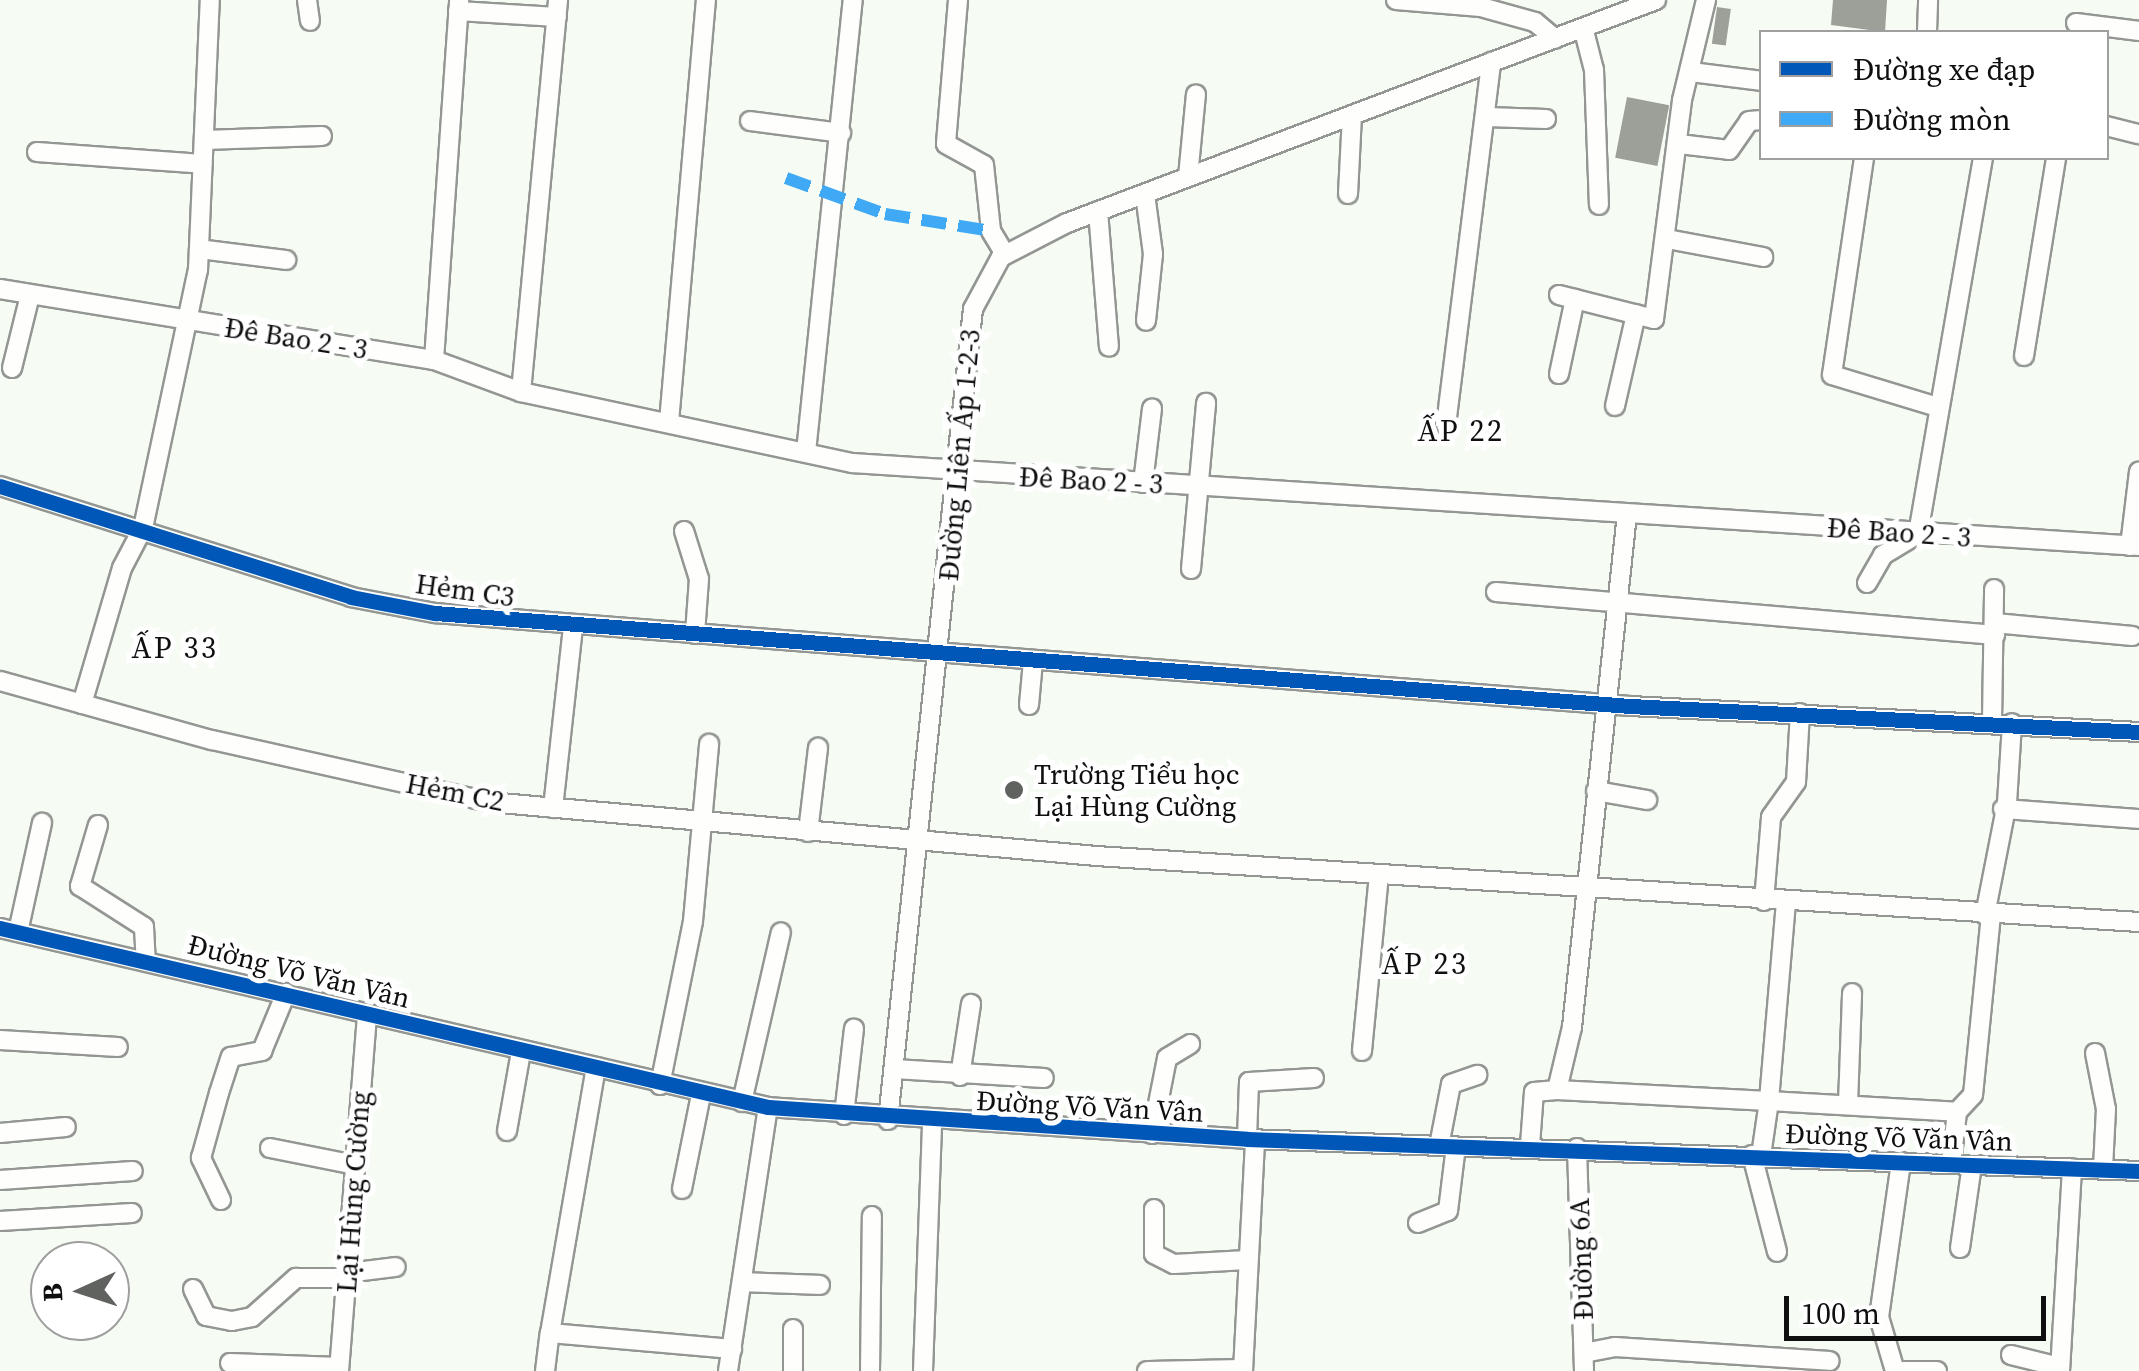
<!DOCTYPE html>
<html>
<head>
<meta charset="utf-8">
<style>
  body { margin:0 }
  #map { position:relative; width:2139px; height:1371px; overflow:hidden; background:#f6fcf4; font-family:"Source Serif 4",serif }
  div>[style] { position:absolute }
  .building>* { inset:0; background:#9ca099; transform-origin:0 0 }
  .roads { filter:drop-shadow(2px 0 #939692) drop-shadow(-2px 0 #939692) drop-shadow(0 2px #939692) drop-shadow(0 -2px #939692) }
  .minor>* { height:18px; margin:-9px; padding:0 9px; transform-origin:9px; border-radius:9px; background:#fefffd }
  .quiet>* { height:12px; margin-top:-6px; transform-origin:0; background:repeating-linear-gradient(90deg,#3fa9f5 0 25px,transparent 0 37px) }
  .cycleway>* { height:15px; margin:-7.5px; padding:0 7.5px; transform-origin:7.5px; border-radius:7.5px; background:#0057b8 }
  .dots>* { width:28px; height:28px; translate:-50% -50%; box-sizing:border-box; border:5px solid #fff; border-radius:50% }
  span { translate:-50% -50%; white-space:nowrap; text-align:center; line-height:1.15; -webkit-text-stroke:10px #fff; paint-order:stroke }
  .street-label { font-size:28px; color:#0f0f0f }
  .poi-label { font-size:28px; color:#0f0f0f }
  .left { translate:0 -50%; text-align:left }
  .neighbourhood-label { font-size:30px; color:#0f0f0f; letter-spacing:2.5px }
  .legend { position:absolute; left:1759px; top:30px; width:350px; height:130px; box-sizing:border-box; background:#fff; border:2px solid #9f9f9f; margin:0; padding:12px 18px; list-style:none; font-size:30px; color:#0f0f0f }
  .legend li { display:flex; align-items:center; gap:20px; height:50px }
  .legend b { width:50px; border:2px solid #9f9f9f }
  .north { position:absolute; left:30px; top:1241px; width:100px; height:100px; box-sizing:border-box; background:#fff; border:2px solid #9f9f9f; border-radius:50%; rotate:267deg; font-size:28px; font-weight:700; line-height:40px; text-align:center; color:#0f0f0f }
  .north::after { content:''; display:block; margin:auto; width:35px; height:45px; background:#60625f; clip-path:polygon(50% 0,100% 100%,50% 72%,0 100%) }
  .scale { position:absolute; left:1784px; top:1296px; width:262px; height:45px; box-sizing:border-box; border:5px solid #0f0f0f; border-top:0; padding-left:12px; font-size:30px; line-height:35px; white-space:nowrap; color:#0f0f0f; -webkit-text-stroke:8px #fff; paint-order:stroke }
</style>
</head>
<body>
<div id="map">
  <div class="building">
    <div style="clip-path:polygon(1833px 0,1887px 0,1885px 32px,1831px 25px)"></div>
    <div style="left:1717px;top:7px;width:14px;height:37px;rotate:8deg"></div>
    <div style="left:1627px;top:97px;width:43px;height:62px;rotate:11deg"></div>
  </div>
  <div class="roads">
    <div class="minor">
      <div style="left:307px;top:0;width:21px;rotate:82deg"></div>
      <div style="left:958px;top:0;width:144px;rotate:94.8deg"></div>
      <div style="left:946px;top:144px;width:43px;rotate:28.9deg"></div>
      <div style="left:984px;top:165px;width:66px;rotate:83.9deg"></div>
      <div style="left:991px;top:231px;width:27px;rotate:59deg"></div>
      <div style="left:1396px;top:0;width:85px;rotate:4.7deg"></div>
      <div style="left:1481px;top:7px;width:56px;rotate:15.5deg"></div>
      <div style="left:1535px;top:22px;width:26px;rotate:40deg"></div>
      <div style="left:458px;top:11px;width:99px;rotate:3.5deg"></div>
      <div style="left:2076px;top:23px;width:64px;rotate:7.2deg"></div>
      <div style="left:1584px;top:31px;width:40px;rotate:75.6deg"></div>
      <div style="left:1594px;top:70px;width:135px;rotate:87.9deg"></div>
      <div style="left:1927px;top:32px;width:32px;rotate:-88deg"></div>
      <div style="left:1691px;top:72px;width:72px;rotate:7.2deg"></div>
      <div style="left:1487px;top:117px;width:59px;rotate:1.9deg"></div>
      <div style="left:750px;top:121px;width:92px;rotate:7.5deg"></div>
      <div style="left:2106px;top:126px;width:34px;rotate:14deg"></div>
      <div style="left:204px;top:140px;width:118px;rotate:-1.9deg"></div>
      <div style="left:1679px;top:144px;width:50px;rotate:6.8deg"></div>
      <div style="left:1729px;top:150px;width:35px;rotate:-55deg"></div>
      <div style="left:1749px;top:121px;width:13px;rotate:-4deg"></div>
      <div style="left:37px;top:152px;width:166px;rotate:4.1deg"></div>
      <div style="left:1864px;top:158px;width:219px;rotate:98.4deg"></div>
      <div style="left:1832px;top:375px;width:107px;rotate:16.9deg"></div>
      <div style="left:1188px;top:177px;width:83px;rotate:-84.5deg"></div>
      <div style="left:1145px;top:194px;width:61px;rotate:82.4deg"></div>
      <div style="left:1153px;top:254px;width:67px;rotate:96deg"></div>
      <div style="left:1348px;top:194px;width:79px;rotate:-87.1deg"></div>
      <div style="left:1098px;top:211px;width:136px;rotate:85.4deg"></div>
      <div style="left:1667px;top:239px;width:98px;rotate:10.6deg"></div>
      <div style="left:199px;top:249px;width:88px;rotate:7.2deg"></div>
      <div style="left:0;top:289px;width:440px;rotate:9.3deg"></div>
      <div style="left:434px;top:360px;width:93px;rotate:20.2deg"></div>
      <div style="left:521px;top:392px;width:339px;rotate:12.1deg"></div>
      <div style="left:852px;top:463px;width:1290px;rotate:3.69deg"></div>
      <div style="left:1559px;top:295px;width:98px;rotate:14.2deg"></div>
      <div style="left:1654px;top:319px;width:221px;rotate:-82.7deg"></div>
      <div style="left:1682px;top:100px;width:103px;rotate:-76.5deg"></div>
      <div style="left:2024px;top:356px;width:201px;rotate:-80.8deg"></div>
      <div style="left:434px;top:360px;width:361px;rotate:-86deg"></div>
      <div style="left:12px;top:368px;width:75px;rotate:-76.1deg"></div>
      <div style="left:1559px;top:374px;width:77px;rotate:-78deg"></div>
      <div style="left:521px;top:392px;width:394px;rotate:-84.6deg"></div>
      <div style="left:1615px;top:406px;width:94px;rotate:-77.1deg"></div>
      <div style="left:669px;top:422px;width:424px;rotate:-85deg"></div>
      <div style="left:1446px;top:425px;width:366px;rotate:-82.9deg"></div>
      <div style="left:806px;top:452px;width:454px;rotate:-84.1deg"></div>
      <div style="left:1143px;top:483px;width:75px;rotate:-83.1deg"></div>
      <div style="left:0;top:486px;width:368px;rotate:17.5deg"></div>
      <div style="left:351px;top:597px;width:86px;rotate:10.8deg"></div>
      <div style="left:435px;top:613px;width:1199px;rotate:4.45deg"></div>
      <div style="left:1630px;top:706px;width:510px;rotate:2.92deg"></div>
      <div style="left:684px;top:531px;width:50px;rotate:72.6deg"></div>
      <div style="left:699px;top:579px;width:55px;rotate:94.2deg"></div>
      <div style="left:2130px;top:546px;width:75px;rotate:-83.1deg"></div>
      <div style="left:1191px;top:569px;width:167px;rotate:-84.8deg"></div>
      <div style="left:1867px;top:583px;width:32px;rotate:-60deg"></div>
      <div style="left:1883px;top:555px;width:41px;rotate:-31deg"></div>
      <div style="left:1918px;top:534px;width:382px;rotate:-80.2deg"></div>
      <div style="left:1496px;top:592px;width:501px;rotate:4.93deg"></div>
      <div style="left:1995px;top:623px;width:138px;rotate:5.4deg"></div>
      <div style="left:0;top:681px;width:220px;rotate:15.6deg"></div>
      <div style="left:212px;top:740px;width:284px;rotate:12.6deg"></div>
      <div style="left:489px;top:802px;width:609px;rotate:5.08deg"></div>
      <div style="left:1096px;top:856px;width:1045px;rotate:3.62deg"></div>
      <div style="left:82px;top:704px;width:142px;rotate:-73.6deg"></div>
      <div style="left:122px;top:568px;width:45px;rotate:-62.3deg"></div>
      <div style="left:143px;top:528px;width:264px;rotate:-78deg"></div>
      <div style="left:198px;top:270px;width:270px;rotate:-87.5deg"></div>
      <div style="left:1029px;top:705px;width:44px;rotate:-84.8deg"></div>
      <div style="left:1992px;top:722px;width:133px;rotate:-89.1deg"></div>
      <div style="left:1596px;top:791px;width:52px;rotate:10deg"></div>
      <div style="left:553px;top:808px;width:181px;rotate:-83.7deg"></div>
      <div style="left:2003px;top:809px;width:136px;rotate:4.2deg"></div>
      <div style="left:98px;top:825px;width:64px;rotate:106.4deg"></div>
      <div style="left:80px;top:886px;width:76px;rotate:32.6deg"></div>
      <div style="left:144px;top:927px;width:33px;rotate:87deg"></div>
      <div style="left:808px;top:832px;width:85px;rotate:-83.2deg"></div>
      <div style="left:1764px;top:901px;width:84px;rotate:-85.2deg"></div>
      <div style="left:1771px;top:817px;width:43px;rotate:-54.5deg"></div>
      <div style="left:1796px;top:782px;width:69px;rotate:-86.7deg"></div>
      <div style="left:1786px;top:902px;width:200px;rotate:94.9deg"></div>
      <div style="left:1769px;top:1101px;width:188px;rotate:3.3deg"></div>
      <div style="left:1985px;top:915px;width:114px;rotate:-78.9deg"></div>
      <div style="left:2007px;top:803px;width:80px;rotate:-86.4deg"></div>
      <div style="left:0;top:928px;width:789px;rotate:13.12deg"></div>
      <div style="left:768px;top:1107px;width:480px;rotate:3.8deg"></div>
      <div style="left:1247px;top:1139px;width:893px;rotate:2.05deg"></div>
      <div style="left:18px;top:932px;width:112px;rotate:-77.6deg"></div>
      <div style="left:0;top:1040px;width:118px;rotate:3.4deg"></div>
      <div style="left:1362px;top:1051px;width:177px;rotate:-84.5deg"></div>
      <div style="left:2095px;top:1053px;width:57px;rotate:78.9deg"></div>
      <div style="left:2106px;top:1109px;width:60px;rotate:92.9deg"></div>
      <div style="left:596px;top:1067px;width:270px;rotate:99.8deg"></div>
      <div style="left:550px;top:1333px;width:183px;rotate:5deg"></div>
      <div style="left:894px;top:1069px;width:150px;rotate:3.4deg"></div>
      <div style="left:960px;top:1076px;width:73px;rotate:-81.3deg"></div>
      <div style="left:660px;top:1085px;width:167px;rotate:-78.6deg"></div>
      <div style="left:693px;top:921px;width:178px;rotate:-84.8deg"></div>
      <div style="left:1557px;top:1090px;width:212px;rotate:3deg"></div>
      <div style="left:1769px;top:1101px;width:56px;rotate:98.3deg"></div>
      <div style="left:742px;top:1102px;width:174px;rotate:-77.1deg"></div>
      <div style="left:1848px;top:1104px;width:111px;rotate:-87.9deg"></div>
      <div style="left:844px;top:1115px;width:87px;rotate:-83.4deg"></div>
      <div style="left:888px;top:1120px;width:815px;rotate:-84.02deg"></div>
      <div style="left:973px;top:309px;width:59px;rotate:-61.7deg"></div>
      <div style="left:1001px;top:257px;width:74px;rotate:-27.3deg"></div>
      <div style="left:1067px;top:223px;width:630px;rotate:-20.74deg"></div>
      <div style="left:507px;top:1131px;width:80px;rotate:-80deg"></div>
      <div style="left:0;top:1133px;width:66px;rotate:-5.2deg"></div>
      <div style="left:1152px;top:1134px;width:77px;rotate:-78.8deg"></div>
      <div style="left:1167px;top:1058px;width:27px;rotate:-31deg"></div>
      <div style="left:1247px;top:1139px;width:57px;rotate:-88deg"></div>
      <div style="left:1249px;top:1082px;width:65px;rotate:-3.5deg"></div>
      <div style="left:1530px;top:1145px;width:53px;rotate:-85.7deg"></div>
      <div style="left:1534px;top:1092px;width:23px;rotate:-5deg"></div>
      <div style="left:1557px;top:1090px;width:65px;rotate:-76.6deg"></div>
      <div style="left:1572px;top:1027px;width:516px;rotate:-83.88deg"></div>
      <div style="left:1439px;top:1146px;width:63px;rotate:-79deg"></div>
      <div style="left:1451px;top:1084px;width:28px;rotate:-19deg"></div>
      <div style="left:270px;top:1148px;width:87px;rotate:11.3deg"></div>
      <div style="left:1577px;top:1148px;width:223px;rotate:88.2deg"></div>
      <div style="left:1752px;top:1155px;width:100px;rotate:75.5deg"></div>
      <div style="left:1951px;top:1164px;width:52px;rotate:-83.4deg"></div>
      <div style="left:1957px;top:1112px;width:23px;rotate:-47deg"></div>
      <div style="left:1973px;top:1095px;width:181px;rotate:-84.3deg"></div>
      <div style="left:0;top:1180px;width:133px;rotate:-3.9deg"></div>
      <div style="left:682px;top:1189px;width:96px;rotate:-78.6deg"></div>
      <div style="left:221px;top:1200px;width:47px;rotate:-115.5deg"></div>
      <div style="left:201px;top:1158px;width:67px;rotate:-74.5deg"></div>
      <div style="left:219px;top:1093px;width:38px;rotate:-72deg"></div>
      <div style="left:231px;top:1057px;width:32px;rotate:-11deg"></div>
      <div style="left:262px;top:1051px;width:63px;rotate:-67.5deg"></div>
      <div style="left:1154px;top:1209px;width:45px;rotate:90deg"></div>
      <div style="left:1154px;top:1254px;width:22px;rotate:27deg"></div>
      <div style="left:1174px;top:1264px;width:73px;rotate:-3.1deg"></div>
      <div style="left:0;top:1221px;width:132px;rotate:-3.5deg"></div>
      <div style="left:1418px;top:1223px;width:32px;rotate:-22deg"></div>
      <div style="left:1448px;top:1211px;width:65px;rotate:-83deg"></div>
      <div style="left:1960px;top:1248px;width:84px;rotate:-81.8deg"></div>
      <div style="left:347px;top:1273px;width:49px;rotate:-7deg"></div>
      <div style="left:742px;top:1282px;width:78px;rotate:2.2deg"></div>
      <div style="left:193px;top:1289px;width:30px;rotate:64deg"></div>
      <div style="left:206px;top:1316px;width:26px;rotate:11deg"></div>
      <div style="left:232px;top:1321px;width:20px;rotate:-11deg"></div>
      <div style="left:252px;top:1317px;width:59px;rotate:-41.6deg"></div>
      <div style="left:296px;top:1278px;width:50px"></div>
      <div style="left:1584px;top:1353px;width:32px;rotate:-11deg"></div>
      <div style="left:1615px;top:1347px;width:215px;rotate:3.7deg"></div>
      <div style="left:2011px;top:1355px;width:50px;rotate:13.8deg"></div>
      <div style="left:230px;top:1363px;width:109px;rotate:2.1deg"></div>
      <div style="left:339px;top:1371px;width:359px;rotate:-85.5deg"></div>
      <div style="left:545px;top:1371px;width:38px;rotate:-83deg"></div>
      <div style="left:728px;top:1371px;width:267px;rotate:-81.4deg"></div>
      <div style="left:793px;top:1371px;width:42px;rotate:-90deg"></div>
      <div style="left:870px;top:1371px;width:155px;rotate:-89.3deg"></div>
      <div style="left:923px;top:1371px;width:248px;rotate:-87.9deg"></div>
      <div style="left:1147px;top:1371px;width:96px;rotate:-1.2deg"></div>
      <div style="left:1243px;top:1371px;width:232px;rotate:-87deg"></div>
      <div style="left:1895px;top:1371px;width:56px;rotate:-106.5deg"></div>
      <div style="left:1879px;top:1317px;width:157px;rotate:-81.9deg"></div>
      <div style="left:1903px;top:1371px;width:34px"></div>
      <div style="left:2060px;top:1371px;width:203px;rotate:-86.6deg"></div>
    </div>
  </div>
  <div class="quiet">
    <div style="left:786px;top:178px;width:105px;rotate:20deg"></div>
    <div style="left:885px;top:214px;width:107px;rotate:9.1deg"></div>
  </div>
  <div class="cycleway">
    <div style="left:0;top:486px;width:368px;rotate:17.5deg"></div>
    <div style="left:351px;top:597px;width:86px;rotate:10.8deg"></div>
    <div style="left:435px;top:613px;width:1199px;rotate:4.45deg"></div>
    <div style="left:1630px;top:706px;width:510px;rotate:2.92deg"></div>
    <div style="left:0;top:928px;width:789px;rotate:13.12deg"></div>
    <div style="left:768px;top:1107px;width:480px;rotate:3.8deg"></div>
    <div style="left:1247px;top:1139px;width:893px;rotate:2.05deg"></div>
  </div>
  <div class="dots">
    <div style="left:1014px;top:790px;background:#60625f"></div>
  </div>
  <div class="street-label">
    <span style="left:296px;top:338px;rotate:9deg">Đê Bao 2 - 3</span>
    <span style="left:959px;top:455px;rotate:-85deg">Đường Liên Ấp 1-2-3</span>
    <span style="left:1091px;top:480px;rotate:3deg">Đê Bao 2 - 3</span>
    <span style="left:1899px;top:532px;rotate:4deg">Đê Bao 2 - 3</span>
    <span style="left:465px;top:590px;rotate:8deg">Hẻm C3</span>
    <span style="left:455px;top:792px;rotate:11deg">Hẻm C2</span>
    <span style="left:299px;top:971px;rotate:14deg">Đường Võ Văn Vân</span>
    <span style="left:1090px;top:1106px;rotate:3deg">Đường Võ Văn Vân</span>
    <span style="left:1899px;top:1137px;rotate:2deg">Đường Võ Văn Vân</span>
    <span style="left:353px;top:1192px;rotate:-86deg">Lại Hùng Cường</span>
    <span style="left:1581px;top:1259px;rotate:-92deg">Đường 6A</span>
  </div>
  <div class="poi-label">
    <span class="left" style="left:1034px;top:790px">Trường Tiểu học<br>Lại Hùng Cường</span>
  </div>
  <div class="neighbourhood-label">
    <span style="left:1461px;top:431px">ẤP 22</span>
    <span style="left:175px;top:648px">ẤP 33</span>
    <span style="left:1425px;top:964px">ẤP 23</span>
  </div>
  <ul class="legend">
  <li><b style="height:12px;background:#0057b8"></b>Đường xe đạp</li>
  <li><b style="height:12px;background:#3fa9f5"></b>Đường mòn</li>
  </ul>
  <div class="north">B</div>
  <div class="scale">100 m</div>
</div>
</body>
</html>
